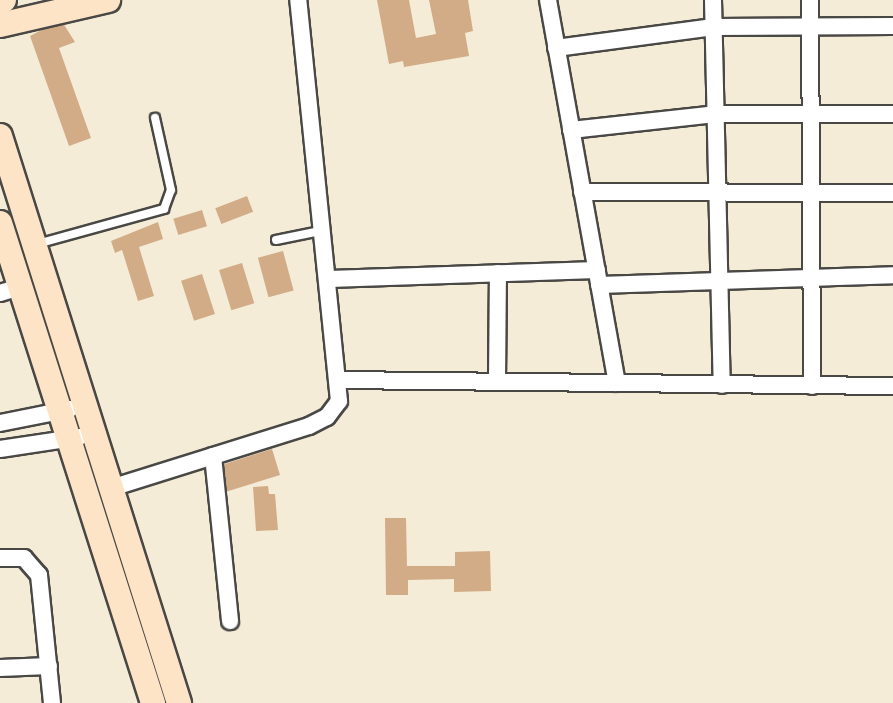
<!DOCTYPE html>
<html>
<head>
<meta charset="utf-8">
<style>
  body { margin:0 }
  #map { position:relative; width:893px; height:703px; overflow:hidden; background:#f4ecd7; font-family:Pangolin,sans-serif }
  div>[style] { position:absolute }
  .building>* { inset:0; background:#d2ac87; transform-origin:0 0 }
  .roads { filter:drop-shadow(2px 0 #494845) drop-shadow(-2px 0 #494845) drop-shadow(0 2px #494845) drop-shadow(0 -2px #494845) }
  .lane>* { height:8px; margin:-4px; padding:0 4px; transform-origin:4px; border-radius:4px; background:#fff }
  .street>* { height:16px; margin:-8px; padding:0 8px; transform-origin:8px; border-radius:8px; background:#fff }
  .secondary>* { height:24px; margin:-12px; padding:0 12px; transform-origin:12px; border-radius:12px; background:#fee4c6 }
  span { translate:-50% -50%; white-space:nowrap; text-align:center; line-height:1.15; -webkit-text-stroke:4.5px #fdfcf7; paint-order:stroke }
</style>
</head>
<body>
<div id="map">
  <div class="building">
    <div style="clip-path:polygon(377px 0,409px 0,416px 38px,436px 34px,429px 0,468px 0,473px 31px,465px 33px,469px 56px,404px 67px,403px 61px,389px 64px)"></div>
    <div style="clip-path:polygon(61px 20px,75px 42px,59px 48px,91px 138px,69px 146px,30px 36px)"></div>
    <div style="left:247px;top:196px;width:17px;height:34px;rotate:69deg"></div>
    <div style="left:202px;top:210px;width:17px;height:30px;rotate:73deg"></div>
    <div style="clip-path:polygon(158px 222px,163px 239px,139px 247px,154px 296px,138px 301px,122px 250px,115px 253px,111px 241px)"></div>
    <div style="left:283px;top:251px;width:41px;height:26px;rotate:75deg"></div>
    <div style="left:242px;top:263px;width:42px;height:24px;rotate:73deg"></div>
    <div style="left:202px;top:274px;width:42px;height:22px;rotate:72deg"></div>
    <div style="clip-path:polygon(272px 449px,280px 475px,222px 493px,217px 479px,226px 477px,222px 465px)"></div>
    <div style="clip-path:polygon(268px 486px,269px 494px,275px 494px,278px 530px,256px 531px,253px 487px)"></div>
    <div style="clip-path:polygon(385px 518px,406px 518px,407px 566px,455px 566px,455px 552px,490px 551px,491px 591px,454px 592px,454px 579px,408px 580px,408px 595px,386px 595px)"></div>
  </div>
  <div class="roads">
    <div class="lane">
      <div style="left:276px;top:240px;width:50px;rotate:-11.5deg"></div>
      <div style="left:37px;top:244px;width:132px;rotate:-15.4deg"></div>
      <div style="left:164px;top:209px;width:20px;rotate:-70deg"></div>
      <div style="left:171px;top:190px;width:74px;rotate:-102.5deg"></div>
    </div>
    <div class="street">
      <div style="left:548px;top:0;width:389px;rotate:79.8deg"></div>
      <div style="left:713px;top:0;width:385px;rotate:88.7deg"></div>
      <div style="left:810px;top:0;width:386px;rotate:89.7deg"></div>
      <div style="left:556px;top:48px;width:159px;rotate:-7.6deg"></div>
      <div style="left:714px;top:27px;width:179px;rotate:-0.3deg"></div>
      <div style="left:571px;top:130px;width:145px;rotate:-6.3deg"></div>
      <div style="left:715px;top:114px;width:178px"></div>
      <div style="left:582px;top:192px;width:311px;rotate:0.2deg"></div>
      <div style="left:329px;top:279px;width:268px;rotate:-1.9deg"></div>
      <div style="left:599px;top:285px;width:294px;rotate:-1.9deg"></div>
      <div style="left:0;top:293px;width:21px;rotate:-17deg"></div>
      <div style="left:337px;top:380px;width:556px;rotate:0.62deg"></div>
      <div style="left:497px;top:382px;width:109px;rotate:-89.5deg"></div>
      <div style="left:0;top:423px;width:71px;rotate:-11.3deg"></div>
      <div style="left:0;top:449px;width:80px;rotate:-8.6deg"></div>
      <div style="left:213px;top:456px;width:166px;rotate:84.1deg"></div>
      <div style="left:111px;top:488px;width:207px;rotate:-17.4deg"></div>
      <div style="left:309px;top:426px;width:20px;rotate:-27deg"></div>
      <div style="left:327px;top:417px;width:20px;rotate:-53deg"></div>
      <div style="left:339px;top:401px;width:403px;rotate:-95.8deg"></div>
      <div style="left:0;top:558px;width:24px"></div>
      <div style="left:24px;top:558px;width:23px;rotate:49deg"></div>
      <div style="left:39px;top:575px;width:129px;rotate:84.2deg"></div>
      <div style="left:0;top:668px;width:49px;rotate:-2.3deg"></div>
    </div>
    <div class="secondary">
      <div style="left:0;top:1px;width:4px;rotate:-14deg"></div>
      <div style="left:0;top:25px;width:111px;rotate:-13deg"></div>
      <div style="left:0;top:136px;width:595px;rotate:72.48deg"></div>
      <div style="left:0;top:223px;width:504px;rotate:72.32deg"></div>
    </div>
  </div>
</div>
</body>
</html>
